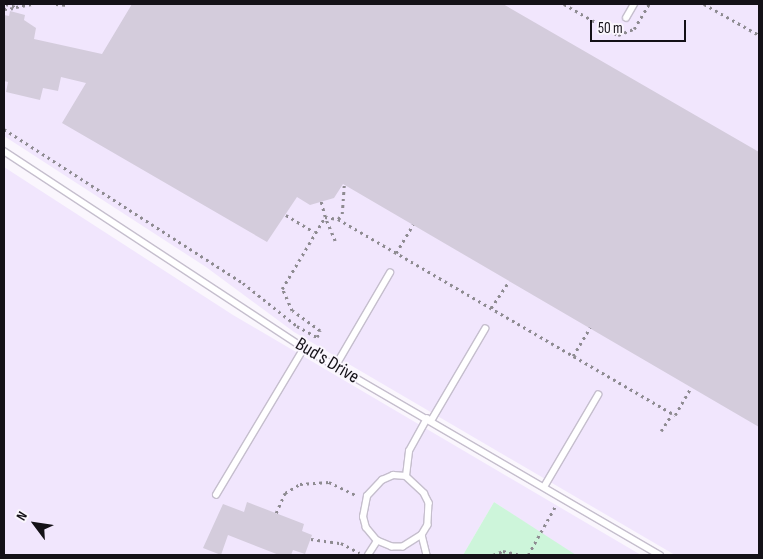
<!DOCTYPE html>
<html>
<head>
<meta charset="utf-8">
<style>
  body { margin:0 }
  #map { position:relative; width:763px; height:559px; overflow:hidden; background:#faf6fd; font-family:"Sofia Sans Condensed",sans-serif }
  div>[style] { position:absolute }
  .built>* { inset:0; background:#f1e6fd }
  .green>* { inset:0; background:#cdf5da }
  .building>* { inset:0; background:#d4ccdc }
  .path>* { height:2.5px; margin-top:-1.25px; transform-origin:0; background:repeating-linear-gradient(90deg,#8e8b91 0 2.5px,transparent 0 6.5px) }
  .roads { filter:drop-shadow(1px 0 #c5becd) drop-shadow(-1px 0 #c5becd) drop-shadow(0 1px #c5becd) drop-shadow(0 -1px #c5becd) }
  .lane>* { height:5.5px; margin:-2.75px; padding:0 2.75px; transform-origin:2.75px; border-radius:2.75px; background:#fff }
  span { translate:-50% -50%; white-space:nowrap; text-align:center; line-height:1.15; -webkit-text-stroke:4px #faf6fd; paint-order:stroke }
  .street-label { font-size:19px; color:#141117 }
  .frame { position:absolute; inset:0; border:5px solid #141117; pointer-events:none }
  .north { position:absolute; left:10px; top:499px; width:50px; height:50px; -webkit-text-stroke:4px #faf6fd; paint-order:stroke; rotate:301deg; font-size:14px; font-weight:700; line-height:20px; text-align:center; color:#141117 }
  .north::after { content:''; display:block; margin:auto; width:18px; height:22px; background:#141117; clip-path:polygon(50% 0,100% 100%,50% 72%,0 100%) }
  .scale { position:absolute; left:590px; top:20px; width:96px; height:22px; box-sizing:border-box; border:2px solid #141117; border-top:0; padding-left:6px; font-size:15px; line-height:18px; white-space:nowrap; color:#141117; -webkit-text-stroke:4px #faf6fd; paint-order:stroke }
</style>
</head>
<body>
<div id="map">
  <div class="built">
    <div style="clip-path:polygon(4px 4px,759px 4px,759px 555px,675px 555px,294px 332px,206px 267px,4px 136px)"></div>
    <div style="clip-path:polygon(4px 167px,233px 315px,641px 555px,575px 555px,494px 502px,463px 555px,4px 555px)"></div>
  </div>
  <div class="green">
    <div style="clip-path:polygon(494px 502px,576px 555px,463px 555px)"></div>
  </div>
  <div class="building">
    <div style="clip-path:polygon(132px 4px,503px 4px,759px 152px,759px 427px,343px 184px,334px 198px,310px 205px,297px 197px,267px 242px,62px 123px,86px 83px,61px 77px,58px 91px,43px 88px,40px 100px,6px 92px,8px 82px,4px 81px,4px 15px,9px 16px,10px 11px,25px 15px,24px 20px,36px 28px,34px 39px,102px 54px)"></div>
    <div style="clip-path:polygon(247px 502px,304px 524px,302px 531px,312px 535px,305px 554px,293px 550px,291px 555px,279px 555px,228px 535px,221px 555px,203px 548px,223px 504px,244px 512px)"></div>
  </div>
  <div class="path">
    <div style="left:6px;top:4px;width:10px;rotate:17deg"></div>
    <div style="left:16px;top:7px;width:16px;rotate:-11deg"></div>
    <div style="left:56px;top:4px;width:12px;rotate:5deg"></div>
    <div style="left:564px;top:4px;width:62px;rotate:29.9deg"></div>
    <div style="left:618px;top:35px;width:17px;rotate:-21deg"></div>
    <div style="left:634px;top:29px;width:29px;rotate:-59deg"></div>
    <div style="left:704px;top:4px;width:63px;rotate:29.4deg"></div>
    <div style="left:4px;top:9px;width:11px;rotate:-5deg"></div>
    <div style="left:4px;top:129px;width:284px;rotate:32.8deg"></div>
    <div style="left:243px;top:283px;width:69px;rotate:38.5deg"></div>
    <div style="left:297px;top:326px;width:23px;rotate:29deg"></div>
    <div style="left:317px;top:337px;width:7px;rotate:-63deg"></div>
    <div style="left:320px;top:331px;width:34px;rotate:-144deg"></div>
    <div style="left:292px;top:311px;width:24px;rotate:-114deg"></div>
    <div style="left:282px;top:289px;width:84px;rotate:-59.2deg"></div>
    <div style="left:325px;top:217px;width:16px;rotate:-105deg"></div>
    <div style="left:286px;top:215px;width:33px;rotate:31deg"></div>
    <div style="left:338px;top:219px;width:6px;rotate:-51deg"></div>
    <div style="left:342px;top:214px;width:29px;rotate:-86deg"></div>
    <div style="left:335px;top:241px;width:26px;rotate:-113deg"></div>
    <div style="left:325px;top:217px;width:13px;rotate:9deg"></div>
    <div style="left:338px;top:219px;width:390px;rotate:30.2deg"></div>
    <div style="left:675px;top:415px;width:32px;rotate:-60deg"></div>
    <div style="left:396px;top:253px;width:33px;rotate:-59deg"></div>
    <div style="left:491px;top:308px;width:32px;rotate:-56deg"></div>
    <div style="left:573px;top:356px;width:33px;rotate:-59deg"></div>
    <div style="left:661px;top:431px;width:20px;rotate:-57deg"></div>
    <div style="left:276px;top:513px;width:22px;rotate:-66deg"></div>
    <div style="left:285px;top:493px;width:17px;rotate:-31deg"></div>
    <div style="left:300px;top:484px;width:29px;rotate:-4deg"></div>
    <div style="left:329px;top:482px;width:32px;rotate:26deg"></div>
    <div style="left:311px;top:539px;width:30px;rotate:8deg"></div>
    <div style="left:341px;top:543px;width:21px;rotate:28deg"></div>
    <div style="left:493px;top:555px;width:11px;rotate:-22deg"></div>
    <div style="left:503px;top:551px;width:17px;rotate:13deg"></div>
    <div style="left:528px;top:555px;width:57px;rotate:-60.8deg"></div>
  </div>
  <div class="roads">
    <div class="lane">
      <div style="left:626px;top:18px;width:16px;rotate:-60deg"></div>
      <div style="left:4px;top:151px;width:359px;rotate:33.3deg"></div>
      <div style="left:304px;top:348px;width:412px;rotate:30.2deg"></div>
      <div style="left:335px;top:367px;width:109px;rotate:-59.7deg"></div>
      <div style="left:431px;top:421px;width:107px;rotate:-59.6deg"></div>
      <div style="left:393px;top:475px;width:13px;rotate:4deg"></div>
      <div style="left:406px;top:476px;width:25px;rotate:43deg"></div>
      <div style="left:424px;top:493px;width:11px;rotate:63deg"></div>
      <div style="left:429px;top:503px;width:22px;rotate:93deg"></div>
      <div style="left:428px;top:525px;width:12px;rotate:121deg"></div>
      <div style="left:422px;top:535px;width:22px;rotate:148deg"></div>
      <div style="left:403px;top:547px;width:11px;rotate:180deg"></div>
      <div style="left:392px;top:547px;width:16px;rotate:-158deg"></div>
      <div style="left:377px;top:541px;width:17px;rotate:-130deg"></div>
      <div style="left:366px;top:528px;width:11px;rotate:-105deg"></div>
      <div style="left:363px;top:517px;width:21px;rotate:-79deg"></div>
      <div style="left:367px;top:496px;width:22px;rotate:-47deg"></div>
      <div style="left:382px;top:480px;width:12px;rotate:-24deg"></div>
      <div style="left:406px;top:476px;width:25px;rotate:-83deg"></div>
      <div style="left:409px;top:451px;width:37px;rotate:-61deg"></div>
      <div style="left:544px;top:487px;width:107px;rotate:-59.6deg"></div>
      <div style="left:216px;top:495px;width:171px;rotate:-59.1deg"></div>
      <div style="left:422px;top:535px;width:21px;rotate:76deg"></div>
      <div style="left:368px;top:555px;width:17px;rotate:-57deg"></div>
    </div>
  </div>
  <div class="street-label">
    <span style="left:327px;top:361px;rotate:31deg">Bud's Drive</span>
  </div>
  <div class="frame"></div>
  <div class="north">N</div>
  <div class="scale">50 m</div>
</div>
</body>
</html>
